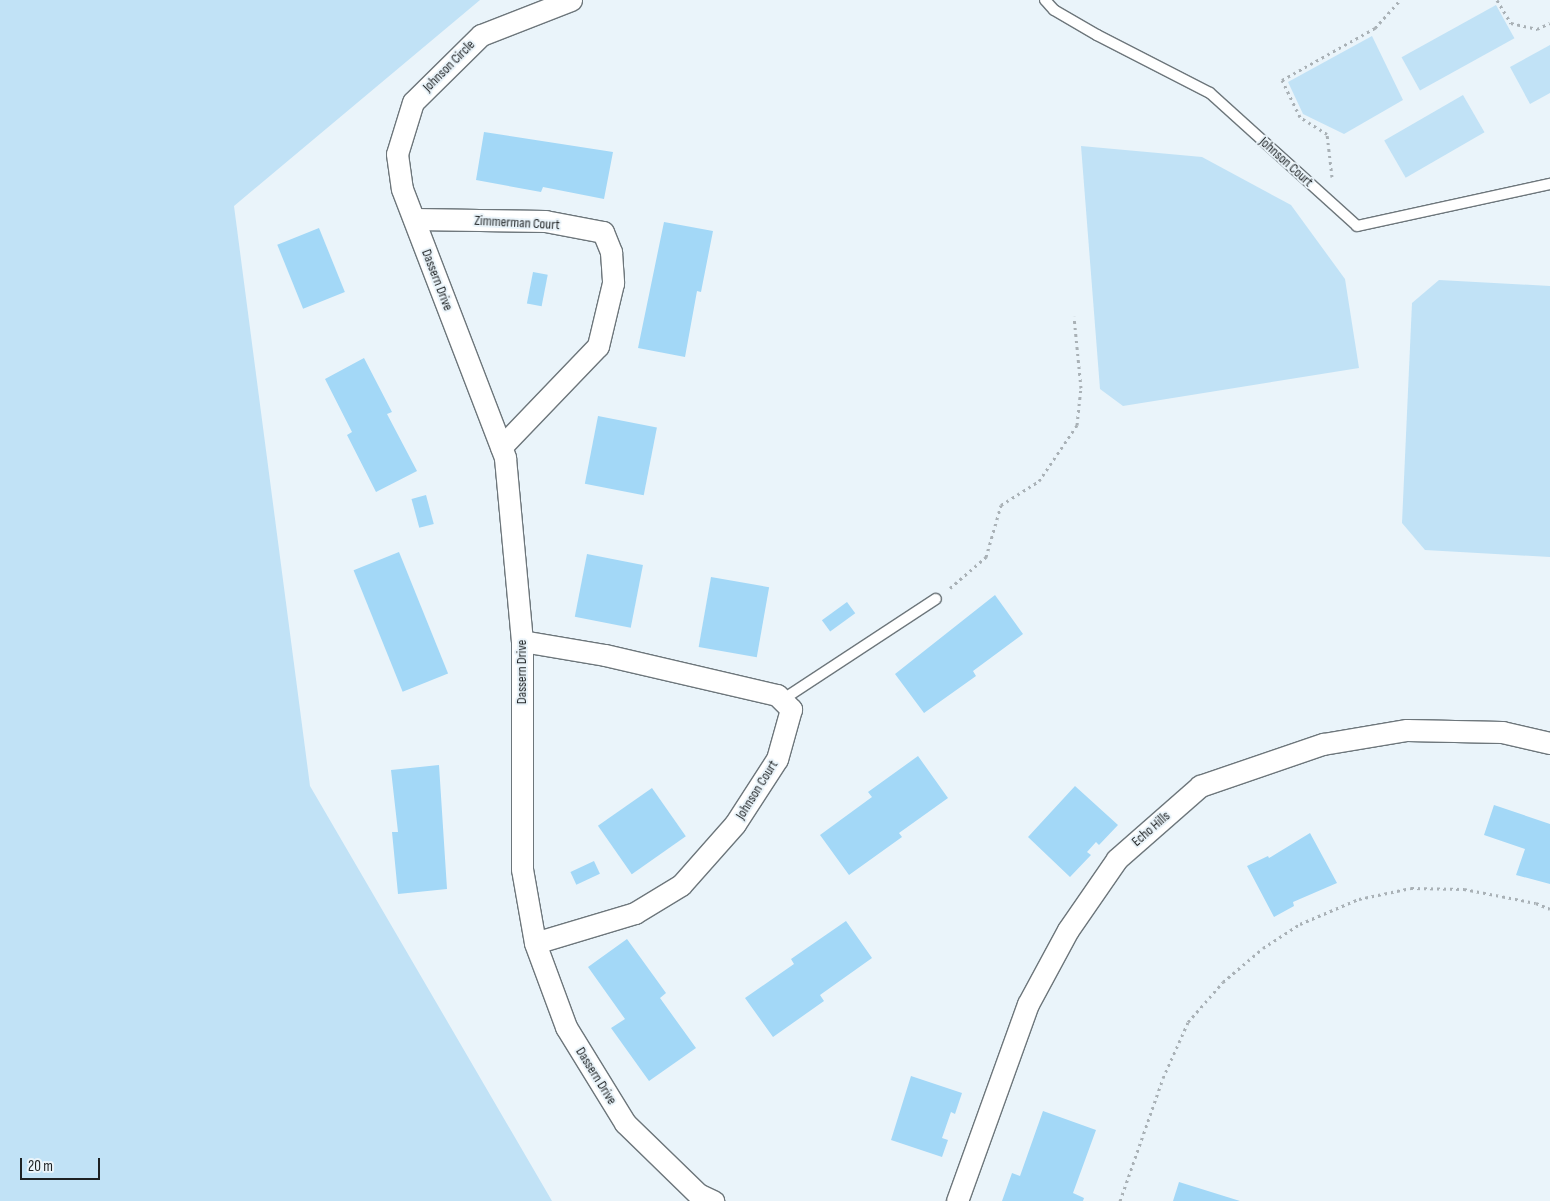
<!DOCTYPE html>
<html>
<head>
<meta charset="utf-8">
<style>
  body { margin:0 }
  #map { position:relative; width:1550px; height:1201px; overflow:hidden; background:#eaf4fa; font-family:"Sofia Sans Condensed",sans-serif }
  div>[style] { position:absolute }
  .green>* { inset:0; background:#c1e2f6; transform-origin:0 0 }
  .building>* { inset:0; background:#a3d8f7; transform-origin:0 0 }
  .path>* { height:3px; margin-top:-1.5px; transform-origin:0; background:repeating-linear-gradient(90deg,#a9b1b6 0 2.5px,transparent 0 6.5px) }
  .roads { filter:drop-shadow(1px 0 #6d767b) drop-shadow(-1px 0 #6d767b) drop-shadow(0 1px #6d767b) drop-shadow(0 -1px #6d767b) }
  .lane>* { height:10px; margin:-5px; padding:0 5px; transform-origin:5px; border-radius:5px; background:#fff }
  .street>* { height:21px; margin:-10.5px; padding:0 10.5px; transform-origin:10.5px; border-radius:10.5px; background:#fff }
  span { translate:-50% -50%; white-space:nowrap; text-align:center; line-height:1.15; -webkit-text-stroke:4px #eaf4fa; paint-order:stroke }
  .street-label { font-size:14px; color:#1d2123 }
  .scale { position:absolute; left:20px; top:1158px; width:80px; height:22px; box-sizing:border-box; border:2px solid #1d2123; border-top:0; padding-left:6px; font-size:15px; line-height:18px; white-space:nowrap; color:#1d2123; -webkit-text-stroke:4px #eaf4fa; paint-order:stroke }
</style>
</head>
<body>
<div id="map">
  <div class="green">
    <div style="clip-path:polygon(0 0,480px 0,234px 206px,310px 786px,552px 1201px,0 1201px)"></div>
    <div style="left:1496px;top:5px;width:38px;height:108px;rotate:61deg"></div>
    <div style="clip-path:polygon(1372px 36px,1403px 100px,1344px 134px,1303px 114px,1288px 82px)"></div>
    <div style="clip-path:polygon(1550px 45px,1550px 93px,1530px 104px,1510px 67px)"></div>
    <div style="left:1463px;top:95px;width:43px;height:91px;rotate:60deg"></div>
    <div style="clip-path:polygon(1081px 146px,1202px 157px,1291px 205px,1345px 279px,1359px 368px,1123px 406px,1100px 389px)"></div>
    <div style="clip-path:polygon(1439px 280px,1550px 286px,1550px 557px,1425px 550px,1402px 523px,1412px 303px)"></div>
  </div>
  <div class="building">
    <div style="clip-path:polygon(484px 132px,613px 152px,604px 199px,543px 187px,541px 192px,476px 180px)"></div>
    <div style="clip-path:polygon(664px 222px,713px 231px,701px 292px,697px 291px,685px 357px,638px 348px)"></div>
    <div style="left:319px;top:228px;width:69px;height:45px;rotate:68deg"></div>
    <div style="left:533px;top:272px;width:15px;height:32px;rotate:11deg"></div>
    <div style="clip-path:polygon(364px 358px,392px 412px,387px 414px,417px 471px,376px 492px,347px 435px,352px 432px,325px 379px)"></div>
    <div style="left:598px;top:416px;width:60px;height:69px;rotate:11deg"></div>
    <div style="left:426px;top:495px;width:30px;height:15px;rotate:75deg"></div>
    <div style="left:399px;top:552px;width:131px;height:49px;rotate:68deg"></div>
    <div style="left:587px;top:554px;width:57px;height:64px;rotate:11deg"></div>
    <div style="left:711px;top:577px;width:59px;height:71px;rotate:10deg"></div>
    <div style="clip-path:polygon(995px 595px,1023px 634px,973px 671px,976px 676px,924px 713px,895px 674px)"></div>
    <div style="left:847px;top:602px;width:14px;height:31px;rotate:54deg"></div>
    <div style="clip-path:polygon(918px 756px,948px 798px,899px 833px,902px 837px,849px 875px,820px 835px,872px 797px,868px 792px)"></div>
    <div style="clip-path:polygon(439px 765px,447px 889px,398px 894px,392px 832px,398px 832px,391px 770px)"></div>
    <div style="clip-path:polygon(1075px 786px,1118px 825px,1099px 845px,1096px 842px,1087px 852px,1091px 855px,1070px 877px,1028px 837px)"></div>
    <div style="left:652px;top:788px;width:59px;height:66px;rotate:55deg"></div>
    <div style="clip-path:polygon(1494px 805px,1550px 824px,1550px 884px,1516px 875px,1525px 849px,1484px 835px)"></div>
    <div style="clip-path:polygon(1310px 833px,1337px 883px,1293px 902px,1294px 906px,1274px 917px,1247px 866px,1268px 856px,1269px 858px)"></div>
    <div style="left:594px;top:861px;width:14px;height:26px;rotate:65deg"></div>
    <div style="clip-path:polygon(846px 921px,872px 958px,820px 995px,824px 1001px,773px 1037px,745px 998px,794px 964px,791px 959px)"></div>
    <div style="clip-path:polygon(627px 939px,666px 993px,660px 998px,696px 1048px,649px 1081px,611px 1028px,625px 1019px,588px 967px)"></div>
    <div style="clip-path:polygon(911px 1076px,962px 1093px,955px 1114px,951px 1112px,942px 1138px,948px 1140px,942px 1157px,891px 1140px)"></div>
    <div style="clip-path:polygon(1043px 1111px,1096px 1130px,1073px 1193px,1084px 1198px,1083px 1201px,1002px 1201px,1012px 1173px,1020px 1176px)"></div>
    <div style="clip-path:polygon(1179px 1182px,1240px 1201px,1173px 1201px)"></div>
  </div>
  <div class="path">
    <div style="left:1497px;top:0;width:27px;rotate:59deg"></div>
    <div style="left:1511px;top:23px;width:27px;rotate:13deg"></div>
    <div style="left:1537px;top:29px;width:14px;rotate:-25deg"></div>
    <div style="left:1332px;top:177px;width:43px;rotate:-96.6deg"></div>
    <div style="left:1327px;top:134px;width:32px;rotate:-148deg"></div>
    <div style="left:1300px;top:117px;width:41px;rotate:-115.9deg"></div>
    <div style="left:1282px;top:80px;width:107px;rotate:-29.2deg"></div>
    <div style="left:1375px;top:28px;width:38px;rotate:-48deg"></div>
    <div style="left:950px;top:588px;width:48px;rotate:-40.7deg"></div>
    <div style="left:986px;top:557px;width:54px;rotate:-73.9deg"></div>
    <div style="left:1001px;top:505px;width:45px;rotate:-32.3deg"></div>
    <div style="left:1039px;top:481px;width:68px;rotate:-55.8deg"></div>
    <div style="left:1077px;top:425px;width:37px;rotate:-84deg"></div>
    <div style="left:1081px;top:388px;width:72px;rotate:-95.6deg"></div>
    <div style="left:1120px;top:1201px;width:130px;rotate:-70.7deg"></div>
    <div style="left:1163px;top:1078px;width:61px;rotate:-65.9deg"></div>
    <div style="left:1188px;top:1022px;width:53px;rotate:-48.8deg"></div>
    <div style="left:1223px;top:982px;width:52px;rotate:-40.4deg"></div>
    <div style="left:1263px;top:948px;width:44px;rotate:-33deg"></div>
    <div style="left:1300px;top:924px;width:64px;rotate:-23deg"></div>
    <div style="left:1359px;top:899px;width:53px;rotate:-11.9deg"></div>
    <div style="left:1411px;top:888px;width:53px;rotate:1.1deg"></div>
    <div style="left:1464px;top:889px;width:73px;rotate:11deg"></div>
    <div style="left:1536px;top:903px;width:15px;rotate:23deg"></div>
  </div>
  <div class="roads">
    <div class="lane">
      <div style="left:1045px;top:0;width:13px;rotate:48deg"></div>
      <div style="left:1054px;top:10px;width:50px;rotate:30.2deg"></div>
      <div style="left:1097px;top:35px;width:127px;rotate:27.2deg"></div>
      <div style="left:1210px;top:93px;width:198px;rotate:42.1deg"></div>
      <div style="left:1357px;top:226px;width:198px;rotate:-12.3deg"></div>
      <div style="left:782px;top:700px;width:184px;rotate:-33.3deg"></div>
    </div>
    <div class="street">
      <div style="left:571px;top:0;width:97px;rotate:158.7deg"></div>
      <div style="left:481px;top:35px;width:95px;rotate:135.4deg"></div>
      <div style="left:413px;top:102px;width:54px;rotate:107.1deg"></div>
      <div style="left:397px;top:154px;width:35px;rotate:82deg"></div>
      <div style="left:402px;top:189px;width:288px;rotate:69deg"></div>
      <div style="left:505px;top:458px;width:184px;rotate:84.7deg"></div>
      <div style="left:522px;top:641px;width:228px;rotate:90deg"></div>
      <div style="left:522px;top:869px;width:75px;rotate:80deg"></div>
      <div style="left:535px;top:943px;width:90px;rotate:69.7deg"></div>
      <div style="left:566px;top:1027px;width:113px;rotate:58.4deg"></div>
      <div style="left:625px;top:1123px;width:102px;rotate:44.2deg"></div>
      <div style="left:698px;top:1194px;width:17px;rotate:25deg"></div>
      <div style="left:414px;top:219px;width:131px;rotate:0.9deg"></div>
      <div style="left:545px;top:221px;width:59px;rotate:10.7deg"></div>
      <div style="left:603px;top:232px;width:22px;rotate:68deg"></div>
      <div style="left:611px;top:252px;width:31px;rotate:86deg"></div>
      <div style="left:613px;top:283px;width:65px;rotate:103.4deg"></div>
      <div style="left:598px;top:346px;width:140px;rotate:133.8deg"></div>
      <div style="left:522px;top:641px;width:84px;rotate:9.6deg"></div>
      <div style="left:605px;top:655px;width:177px;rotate:13.1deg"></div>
      <div style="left:777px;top:695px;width:20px;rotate:45deg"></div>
      <div style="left:791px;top:709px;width:52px;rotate:105.6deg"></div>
      <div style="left:777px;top:759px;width:77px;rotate:122.9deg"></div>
      <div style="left:735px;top:824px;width:81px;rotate:131.5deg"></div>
      <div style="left:681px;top:885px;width:54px;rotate:148.7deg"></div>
      <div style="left:635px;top:913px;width:104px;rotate:163.3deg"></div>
      <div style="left:957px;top:1201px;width:209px;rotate:-70.2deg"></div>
      <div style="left:1028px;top:1004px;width:84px;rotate:-61.6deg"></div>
      <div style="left:1068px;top:930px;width:86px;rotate:-55.4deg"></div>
      <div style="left:1117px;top:859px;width:111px;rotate:-41.3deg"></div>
      <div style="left:1200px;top:786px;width:130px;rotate:-18.9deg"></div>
      <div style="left:1323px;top:744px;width:85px;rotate:-9.5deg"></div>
      <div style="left:1407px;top:730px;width:95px;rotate:1.2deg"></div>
      <div style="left:1502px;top:732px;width:49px;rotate:12.9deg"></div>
    </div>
  </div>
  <div class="street-label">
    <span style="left:449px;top:66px;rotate:-45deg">Johnson Circle</span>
    <span style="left:1286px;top:162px;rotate:42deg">Johnson Court</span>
    <span style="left:517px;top:223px;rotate:3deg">Zimmerman Court</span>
    <span style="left:437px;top:280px;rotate:69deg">Dassern Drive</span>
    <span style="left:522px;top:672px;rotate:-90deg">Dassern Drive</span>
    <span style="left:757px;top:790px;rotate:-58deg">Johnson Court</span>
    <span style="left:1151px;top:829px;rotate:-41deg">Echo Hills</span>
    <span style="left:596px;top:1076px;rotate:58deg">Dassern Drive</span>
  </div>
  <div class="scale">20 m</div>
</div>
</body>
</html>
